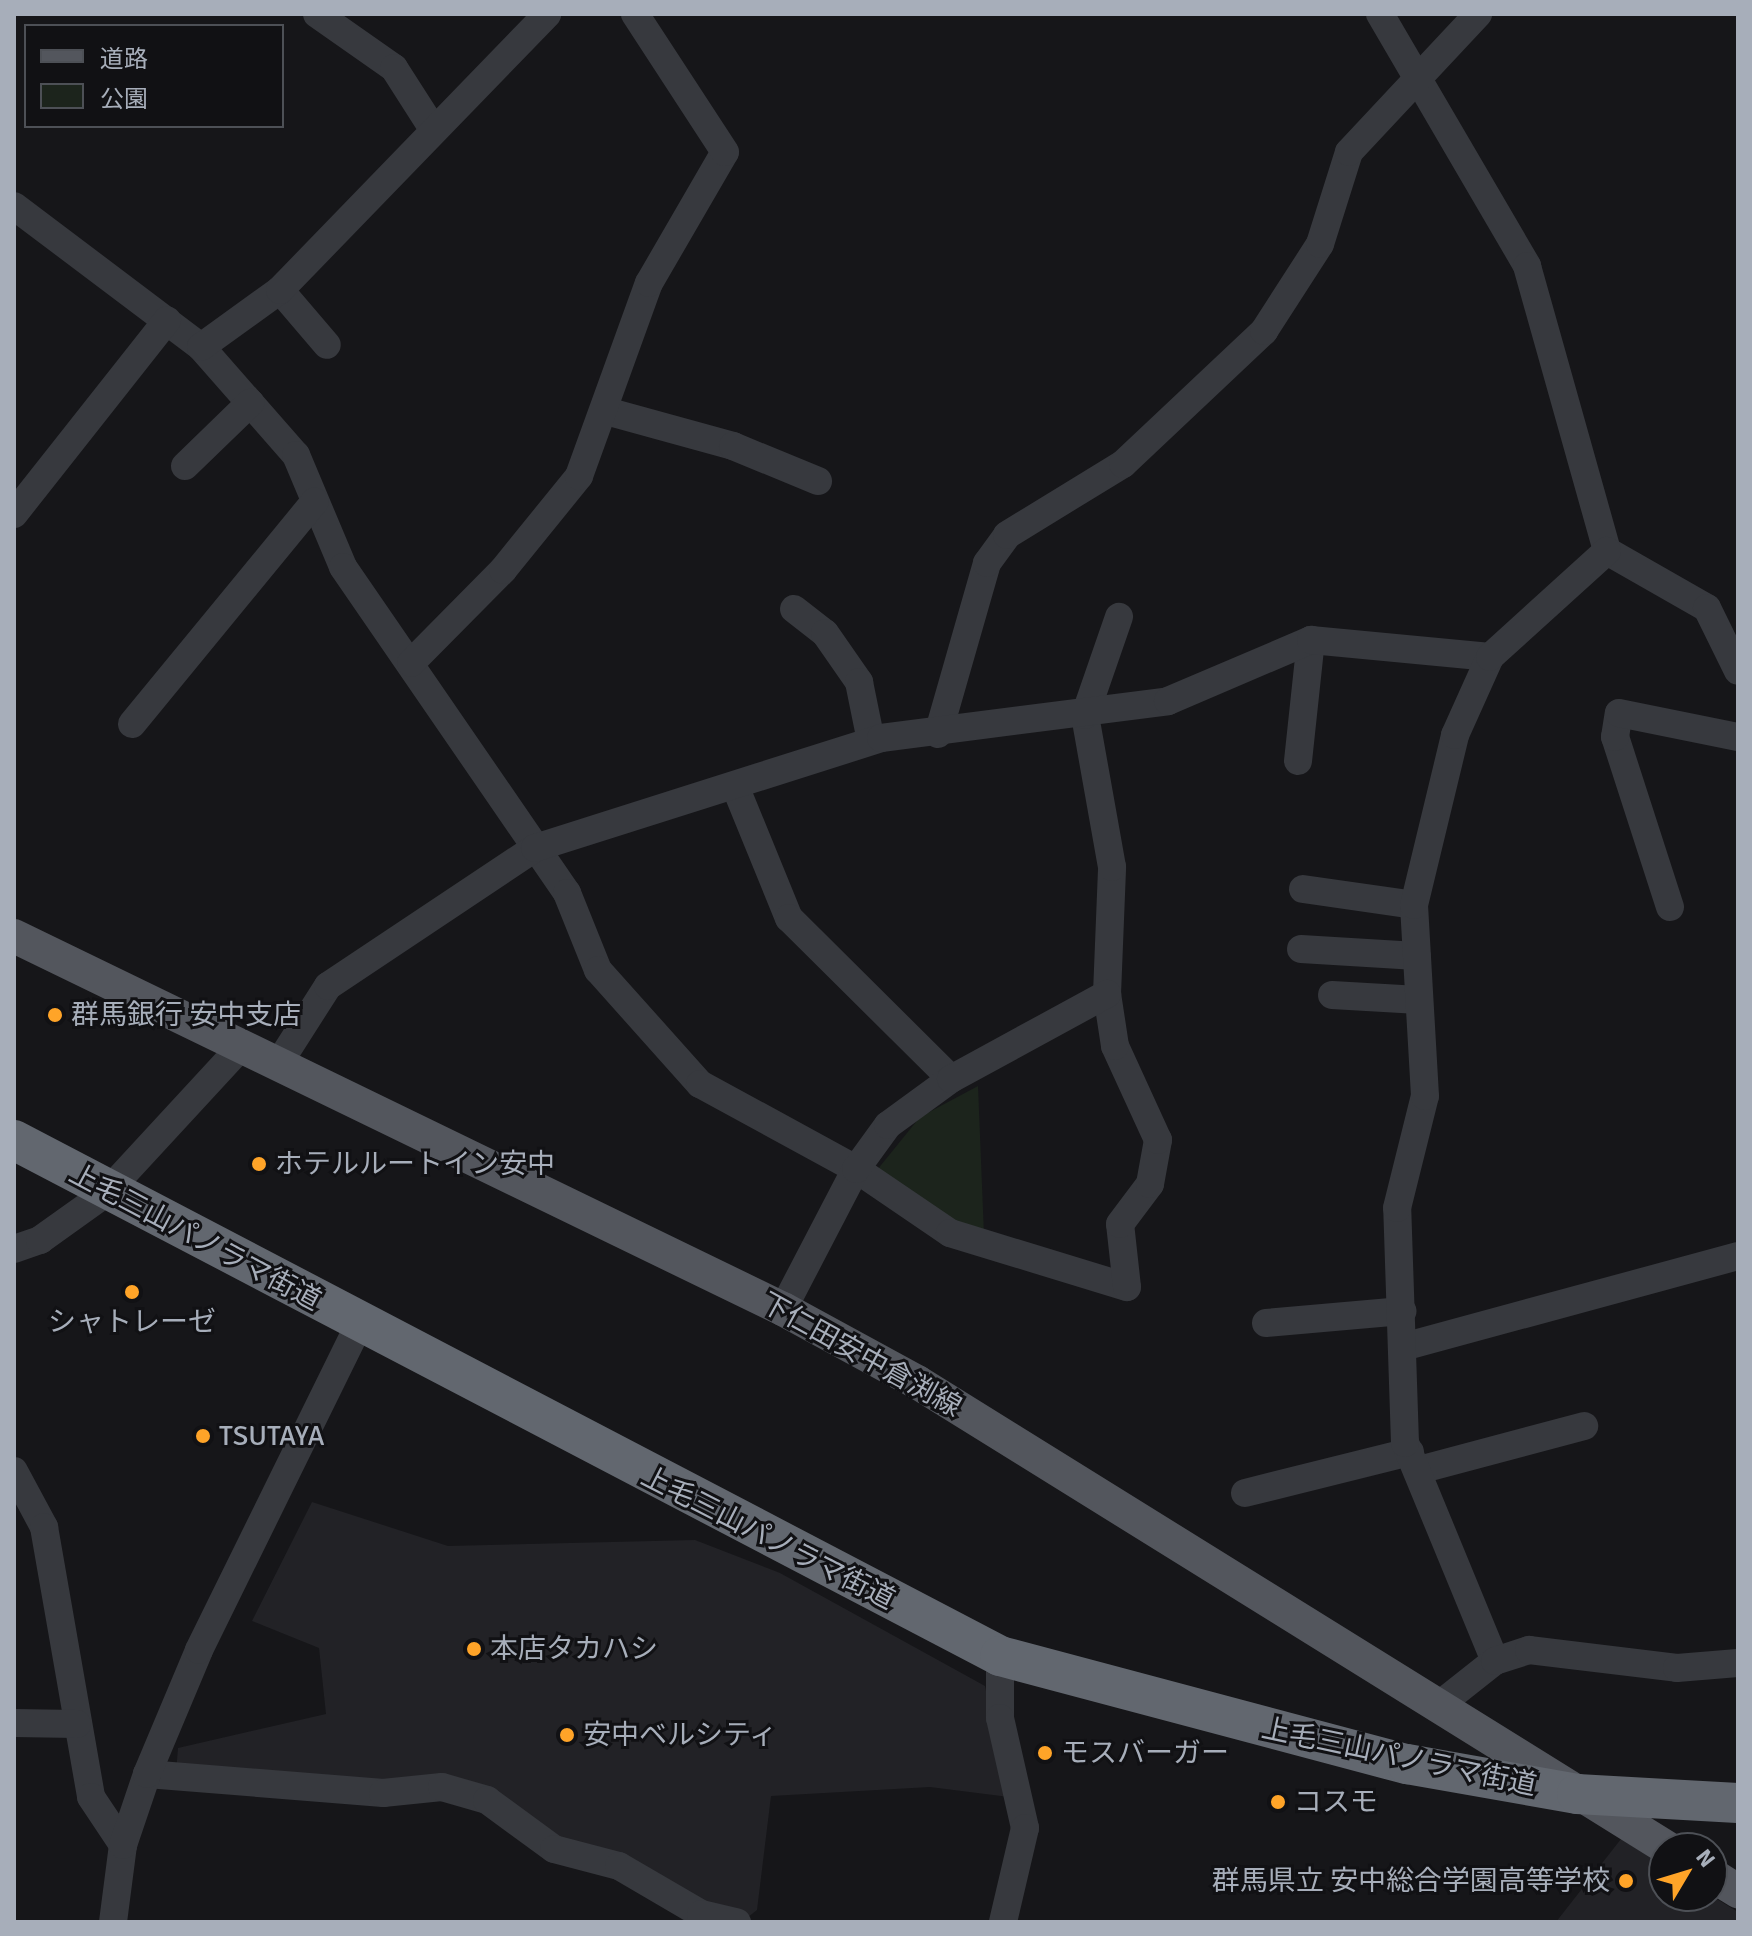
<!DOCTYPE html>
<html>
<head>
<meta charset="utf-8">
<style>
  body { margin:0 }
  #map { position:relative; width:1752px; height:1936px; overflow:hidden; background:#161619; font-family:Signika,"Noto Sans JP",sans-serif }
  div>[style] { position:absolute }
  .built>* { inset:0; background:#222226 }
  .green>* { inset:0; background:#1c241c }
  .minor>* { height:28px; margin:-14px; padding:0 14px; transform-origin:14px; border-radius:14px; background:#37393e }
  .major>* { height:34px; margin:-17px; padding:0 17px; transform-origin:17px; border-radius:17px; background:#53565d }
  .highway>* { height:40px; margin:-20px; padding:0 20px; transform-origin:20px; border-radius:20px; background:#62676f }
  .dots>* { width:22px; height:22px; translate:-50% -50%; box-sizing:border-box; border:4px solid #111114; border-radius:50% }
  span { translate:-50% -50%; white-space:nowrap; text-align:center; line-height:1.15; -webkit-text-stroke:6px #111114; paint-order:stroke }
  .poi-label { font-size:28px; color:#a7aeba }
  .left { translate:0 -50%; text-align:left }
  .right { translate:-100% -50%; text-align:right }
  .street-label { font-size:28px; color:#a7aeba }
  .frame { position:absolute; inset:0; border:16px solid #a7aeba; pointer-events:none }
  .legend { position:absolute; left:24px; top:24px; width:260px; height:104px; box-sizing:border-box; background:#111114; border:2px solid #4d5056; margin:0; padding:10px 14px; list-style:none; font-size:24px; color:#a7aeba }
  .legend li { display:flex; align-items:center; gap:16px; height:40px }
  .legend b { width:40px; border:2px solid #4d5056 }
  .north { position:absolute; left:1648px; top:1832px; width:80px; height:80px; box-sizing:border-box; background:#111114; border:2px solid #4d5056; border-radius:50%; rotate:52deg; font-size:22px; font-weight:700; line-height:32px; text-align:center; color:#a7aeba }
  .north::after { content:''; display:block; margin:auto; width:28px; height:36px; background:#ffa428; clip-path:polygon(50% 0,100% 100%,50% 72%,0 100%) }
</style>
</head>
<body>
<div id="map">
  <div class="built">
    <div style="clip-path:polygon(312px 1502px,448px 1546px,695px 1540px,780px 1573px,985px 1686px,1009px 1797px,930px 1787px,771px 1796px,757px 1910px,748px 1917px,556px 1844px,490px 1796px,176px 1773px,178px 1748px,326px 1714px,319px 1648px,252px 1621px)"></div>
    <div style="clip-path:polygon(1621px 1839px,1664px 1866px,1664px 1896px,1712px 1896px,1738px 1912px,1738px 1922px,1556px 1922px)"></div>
  </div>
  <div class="green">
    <div style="clip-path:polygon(978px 1086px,984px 1235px,951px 1228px,877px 1170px,920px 1117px)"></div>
  </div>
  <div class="minor">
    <div style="left:317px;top:14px;width:94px;rotate:35deg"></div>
    <div style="left:394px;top:68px;width:72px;rotate:57.4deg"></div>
    <div style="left:1380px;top:14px;width:292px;rotate:59.7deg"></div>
    <div style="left:1527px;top:266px;width:296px;rotate:74.3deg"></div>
    <div style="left:1607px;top:551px;width:115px;rotate:29.7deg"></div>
    <div style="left:1707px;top:608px;width:70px;rotate:63.8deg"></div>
    <div style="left:14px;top:206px;width:234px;rotate:37deg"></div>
    <div style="left:201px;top:347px;width:144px;rotate:48.7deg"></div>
    <div style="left:296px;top:455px;width:121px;rotate:67.2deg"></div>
    <div style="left:343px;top:567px;width:396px;rotate:55.5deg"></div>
    <div style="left:567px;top:893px;width:83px;rotate:68.1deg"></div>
    <div style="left:598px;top:970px;width:153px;rotate:48.2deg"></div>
    <div style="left:700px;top:1084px;width:178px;rotate:28.6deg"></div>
    <div style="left:856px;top:1169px;width:114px;rotate:34.2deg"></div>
    <div style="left:950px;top:1233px;width:185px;rotate:17deg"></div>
    <div style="left:1127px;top:1287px;width:63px;rotate:-96.3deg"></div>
    <div style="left:1120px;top:1224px;width:50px;rotate:-53.1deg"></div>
    <div style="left:1150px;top:1184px;width:45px;rotate:-79.7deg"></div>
    <div style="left:1158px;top:1140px;width:103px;rotate:-114.6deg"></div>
    <div style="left:1115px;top:1046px;width:53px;rotate:-98.7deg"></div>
    <div style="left:1107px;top:994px;width:127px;rotate:-87.7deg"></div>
    <div style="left:1112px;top:867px;width:154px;rotate:-100.1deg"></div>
    <div style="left:1085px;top:715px;width:104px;rotate:-70.9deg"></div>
    <div style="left:280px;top:290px;width:72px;rotate:49.5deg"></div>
    <div style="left:201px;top:347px;width:97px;rotate:-35.8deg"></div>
    <div style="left:280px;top:290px;width:384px;rotate:-45.9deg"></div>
    <div style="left:606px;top:411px;width:132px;rotate:15.4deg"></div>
    <div style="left:733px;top:446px;width:92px;rotate:22.4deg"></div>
    <div style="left:185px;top:466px;width:91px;rotate:-44.1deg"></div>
    <div style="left:14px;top:514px;width:247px;rotate:-51.7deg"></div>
    <div style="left:794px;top:609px;width:39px;rotate:38deg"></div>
    <div style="left:825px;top:633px;width:60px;rotate:55.2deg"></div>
    <div style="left:859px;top:682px;width:60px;rotate:78.5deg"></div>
    <div style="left:411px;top:663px;width:131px;rotate:-45.3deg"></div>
    <div style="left:503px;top:570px;width:121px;rotate:-51deg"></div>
    <div style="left:579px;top:476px;width:205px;rotate:-70.1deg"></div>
    <div style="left:649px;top:283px;width:151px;rotate:-59.9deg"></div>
    <div style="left:725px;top:152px;width:165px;rotate:-123.1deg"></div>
    <div style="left:132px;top:724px;width:288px;rotate:-50.6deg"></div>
    <div style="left:938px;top:734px;width:178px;rotate:-74deg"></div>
    <div style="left:987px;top:563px;width:34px;rotate:-54deg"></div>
    <div style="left:1007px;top:535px;width:136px;rotate:-31.5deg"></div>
    <div style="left:1123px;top:464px;width:194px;rotate:-43.3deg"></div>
    <div style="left:1264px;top:331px;width:103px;rotate:-57.2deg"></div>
    <div style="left:1320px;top:244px;width:96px;rotate:-72.5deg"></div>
    <div style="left:1349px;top:152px;width:189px;rotate:-46.9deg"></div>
    <div style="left:1298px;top:761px;width:122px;rotate:-83.9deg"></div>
    <div style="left:735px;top:786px;width:143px;rotate:67.8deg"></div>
    <div style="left:789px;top:918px;width:228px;rotate:44.8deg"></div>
    <div style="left:1303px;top:889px;width:112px;rotate:8.2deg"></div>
    <div style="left:1670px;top:907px;width:179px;rotate:-107.9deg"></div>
    <div style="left:1615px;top:737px;width:24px;rotate:-81deg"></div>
    <div style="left:1619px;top:713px;width:121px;rotate:11.4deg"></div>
    <div style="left:1301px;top:949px;width:116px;rotate:3.5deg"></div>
    <div style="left:1332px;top:995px;width:87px;rotate:3.3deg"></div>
    <div style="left:277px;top:1066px;width:95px;rotate:-57.5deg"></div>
    <div style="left:328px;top:986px;width:249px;rotate:-33.7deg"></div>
    <div style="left:535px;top:848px;width:363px;rotate:-17.6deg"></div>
    <div style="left:881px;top:738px;width:289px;rotate:-7.3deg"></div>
    <div style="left:1168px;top:701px;width:155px;rotate:-23.1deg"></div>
    <div style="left:1311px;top:640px;width:180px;rotate:5.4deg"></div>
    <div style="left:14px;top:1249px;width:28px;rotate:-19deg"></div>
    <div style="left:40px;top:1240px;width:82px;rotate:-35.6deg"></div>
    <div style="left:107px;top:1192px;width:196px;rotate:-47.3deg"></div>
    <div style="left:783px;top:1309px;width:158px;rotate:-62.5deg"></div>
    <div style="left:856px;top:1169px;width:54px;rotate:-54deg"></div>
    <div style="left:888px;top:1125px;width:78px;rotate:-36.1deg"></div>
    <div style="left:951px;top:1079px;width:178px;rotate:-28.6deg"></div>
    <div style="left:1266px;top:1323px;width:137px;rotate:-5deg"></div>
    <div style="left:1403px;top:1347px;width:347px;rotate:-15.2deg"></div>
    <div style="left:1419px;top:1470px;width:171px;rotate:-14.9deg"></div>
    <div style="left:14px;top:1471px;width:64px;rotate:61.8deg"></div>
    <div style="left:44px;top:1527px;width:274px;rotate:80.1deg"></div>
    <div style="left:91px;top:1797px;width:58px;rotate:56.3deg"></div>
    <div style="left:1245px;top:1493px;width:170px;rotate:-14deg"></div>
    <div style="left:1000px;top:1656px;width:62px;rotate:90deg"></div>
    <div style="left:1000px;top:1718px;width:113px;rotate:77.2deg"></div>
    <div style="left:1025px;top:1828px;width:97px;rotate:103.2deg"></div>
    <div style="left:1495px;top:1661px;width:236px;rotate:-112.4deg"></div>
    <div style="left:1405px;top:1443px;width:235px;rotate:-91.9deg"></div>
    <div style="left:1397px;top:1208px;width:115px;rotate:-76deg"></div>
    <div style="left:1425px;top:1096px;width:191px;rotate:-93.3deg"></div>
    <div style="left:1414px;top:905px;width:175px;rotate:-76.4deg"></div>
    <div style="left:1455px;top:735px;width:85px;rotate:-65.8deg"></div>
    <div style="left:1490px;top:657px;width:158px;rotate:-42.2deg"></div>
    <div style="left:1443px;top:1702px;width:66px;rotate:-38.3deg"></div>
    <div style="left:1495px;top:1661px;width:36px;rotate:-18deg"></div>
    <div style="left:1529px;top:1650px;width:149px;rotate:6.9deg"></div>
    <div style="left:1677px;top:1668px;width:61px;rotate:-4.7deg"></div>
    <div style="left:14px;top:1723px;width:63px;rotate:0.9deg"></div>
    <div style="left:147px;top:1774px;width:237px;rotate:4.6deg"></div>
    <div style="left:383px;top:1793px;width:59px;rotate:-5.8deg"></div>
    <div style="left:442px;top:1787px;width:47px;rotate:16.1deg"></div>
    <div style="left:487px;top:1800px;width:83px;rotate:36.2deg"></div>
    <div style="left:554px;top:1849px;width:67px;rotate:14.7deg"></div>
    <div style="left:619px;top:1866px;width:95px;rotate:30.3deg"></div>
    <div style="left:701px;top:1914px;width:37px;rotate:13deg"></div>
    <div style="left:113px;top:1922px;width:78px;rotate:-82.6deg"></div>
    <div style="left:123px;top:1845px;width:75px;rotate:-71.3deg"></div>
    <div style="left:147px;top:1774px;width:134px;rotate:-67.2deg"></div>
    <div style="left:199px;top:1650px;width:362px;rotate:-63.8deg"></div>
  </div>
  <div class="major">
    <div style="left:14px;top:936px;width:855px;rotate:25.88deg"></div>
    <div style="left:783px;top:1309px;width:153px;rotate:28.6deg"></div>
    <div style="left:917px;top:1382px;width:883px;rotate:31.85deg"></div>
    <div style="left:1712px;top:1875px;width:31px;rotate:32deg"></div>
  </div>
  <div class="highway">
    <div style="left:14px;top:1140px;width:1113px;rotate:27.62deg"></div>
    <div style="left:1000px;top:1656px;width:421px;rotate:14.9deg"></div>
    <div style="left:1407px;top:1764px;width:173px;rotate:10deg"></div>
    <div style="left:1577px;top:1794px;width:161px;rotate:3.2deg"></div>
  </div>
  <div class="dots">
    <div style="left:55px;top:1015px;background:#ffa428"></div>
    <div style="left:259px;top:1164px;background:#ffa428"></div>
    <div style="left:132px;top:1292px;background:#ffa428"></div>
    <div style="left:203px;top:1436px;background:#ffa428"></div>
    <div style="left:474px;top:1649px;background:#ffa428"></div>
    <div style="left:567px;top:1735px;background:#ffa428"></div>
    <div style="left:1045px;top:1753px;background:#ffa428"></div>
    <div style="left:1278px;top:1802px;background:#ffa428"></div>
    <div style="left:1626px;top:1881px;background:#ffa428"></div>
  </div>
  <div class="poi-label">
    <span class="left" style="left:71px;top:1015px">群馬銀行 安中支店</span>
    <span class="left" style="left:275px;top:1164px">ホテルルートイン安中</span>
    <span style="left:132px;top:1322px">シャトレーゼ</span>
    <span class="left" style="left:219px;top:1436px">TSUTAYA</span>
    <span class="left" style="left:490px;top:1649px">本店タカハシ</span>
    <span class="left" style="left:583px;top:1735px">安中ベルシティ</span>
    <span class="left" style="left:1061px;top:1753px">モスバーガー</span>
    <span class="left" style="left:1294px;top:1802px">コスモ</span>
    <span class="right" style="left:1610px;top:1881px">群馬県立 安中総合学園高等学校</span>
  </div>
  <div class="street-label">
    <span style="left:195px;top:1237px;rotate:28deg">上毛三山パノラマ街道</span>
    <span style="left:861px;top:1355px;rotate:29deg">下仁田安中倉渕線</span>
    <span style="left:768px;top:1538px;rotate:27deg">上毛三山パノラマ街道</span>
    <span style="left:1399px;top:1757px;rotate:12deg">上毛三山パノラマ街道</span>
  </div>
  <div class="frame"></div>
  <ul class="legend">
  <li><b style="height:10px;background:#53565d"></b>道路</li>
  <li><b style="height:22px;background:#1c241c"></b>公園</li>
  </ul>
  <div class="north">N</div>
</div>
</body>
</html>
